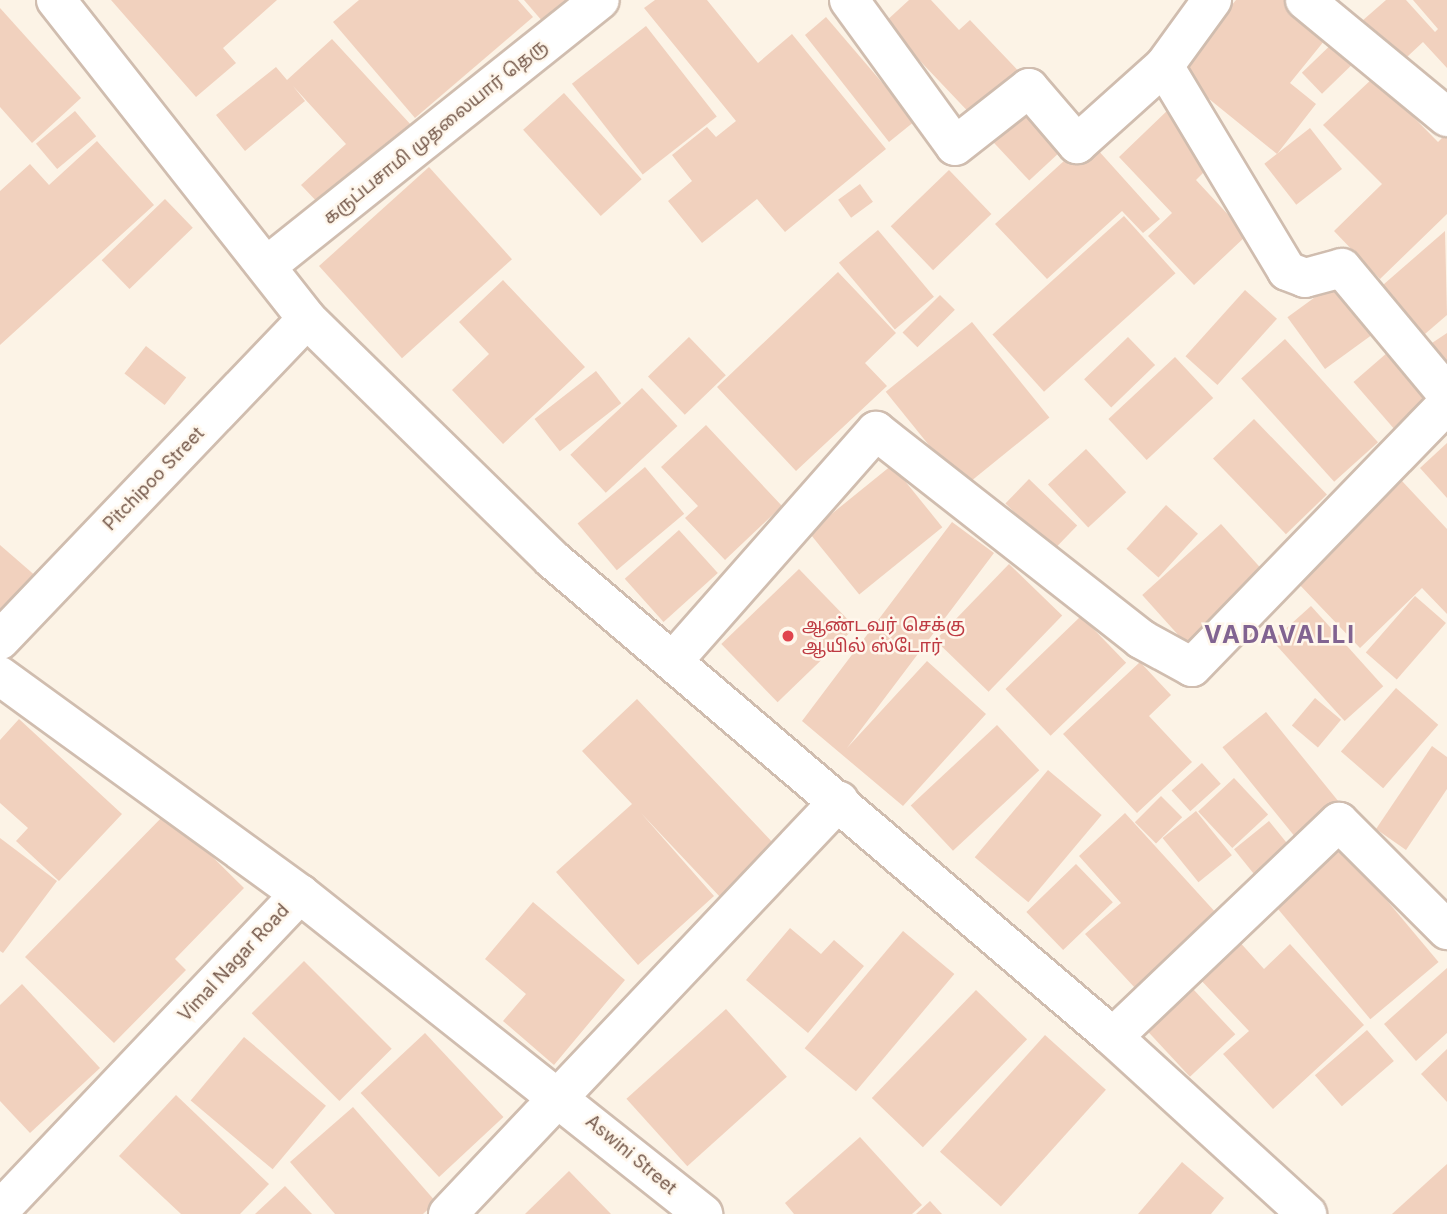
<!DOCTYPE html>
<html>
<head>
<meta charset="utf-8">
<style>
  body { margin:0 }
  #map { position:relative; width:1447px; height:1214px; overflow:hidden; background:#fcf3e6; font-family:Inter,"Noto Sans Tamil",sans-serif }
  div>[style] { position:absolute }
  .building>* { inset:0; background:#f1d1be; transform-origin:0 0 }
  .roads { filter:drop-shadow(2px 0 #d0bdaf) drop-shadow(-2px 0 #d0bdaf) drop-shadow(0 2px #d0bdaf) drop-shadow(0 -2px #d0bdaf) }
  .minor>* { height:38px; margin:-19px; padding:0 19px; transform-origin:19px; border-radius:19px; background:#fff }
  .secondary>* { height:38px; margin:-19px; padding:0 19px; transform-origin:19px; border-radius:19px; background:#fff }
  .dots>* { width:19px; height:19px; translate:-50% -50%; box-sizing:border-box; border:4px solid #fff7ec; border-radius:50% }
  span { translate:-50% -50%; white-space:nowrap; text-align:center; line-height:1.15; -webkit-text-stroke:5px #fff7ec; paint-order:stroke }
  .street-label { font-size:18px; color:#75594b }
  .health-label { font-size:18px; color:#be3a42 }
  .left { translate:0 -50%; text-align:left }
  .district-label { font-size:24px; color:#816391; font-weight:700; letter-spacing:2px }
</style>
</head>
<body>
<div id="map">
  <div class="building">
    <div style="clip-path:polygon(111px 0,277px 0,223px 48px,236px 63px,196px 97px)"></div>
    <div style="clip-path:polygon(359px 0,518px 0,533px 17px,415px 118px,333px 22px)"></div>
    <div style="clip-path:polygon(524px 0,565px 0,566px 2px,543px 22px)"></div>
    <div style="clip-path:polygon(655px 0,707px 0,758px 63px,792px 34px,886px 149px,785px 232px,757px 199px,702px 243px,668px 201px,692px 181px,672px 155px,707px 127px,716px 137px,736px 121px,644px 8px)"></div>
    <div style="clip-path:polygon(909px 0,931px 0,959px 30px,970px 20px,1025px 78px,978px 122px,884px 23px)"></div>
    <div style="clip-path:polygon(1236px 0,1296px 0,1333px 30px,1290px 83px,1316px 104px,1277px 154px,1177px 73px)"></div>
    <div style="clip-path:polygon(1386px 0,1406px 0,1435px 32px,1438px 29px,1413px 0,1447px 0,1447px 68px,1423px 42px,1393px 70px,1354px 28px)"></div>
    <div style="clip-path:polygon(0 8px,81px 98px,32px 143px,0 107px)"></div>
    <div style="clip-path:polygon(826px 17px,915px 121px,889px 142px,805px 35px)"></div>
    <div style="left:646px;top:26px;width:115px;height:94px;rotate:52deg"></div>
    <div style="left:1340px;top:36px;width:29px;height:53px;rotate:46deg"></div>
    <div style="clip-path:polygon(332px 39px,412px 126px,322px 207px,301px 185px,346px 144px,293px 86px,305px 101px,245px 151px,216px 115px,276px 67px,287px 80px)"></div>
    <div style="clip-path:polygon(1374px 77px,1438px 142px,1447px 133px,1447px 214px,1380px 279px,1334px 231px,1382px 184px,1323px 125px)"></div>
    <div style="left:564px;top:93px;width:116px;height:55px;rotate:48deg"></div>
    <div style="left:1027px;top:102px;width:59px;height:52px;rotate:47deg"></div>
    <div style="clip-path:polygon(1170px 108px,1218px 158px,1196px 180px,1247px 235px,1194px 285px,1148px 236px,1172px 213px,1119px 157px)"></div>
    <div style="left:75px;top:111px;width:33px;height:51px;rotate:50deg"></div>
    <div style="left:1310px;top:128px;width:52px;height:58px;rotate:52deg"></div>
    <div style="clip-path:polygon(1088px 139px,1160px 219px,1143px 233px,1122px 211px,1047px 279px,995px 224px)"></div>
    <div style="clip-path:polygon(97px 141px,154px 205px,0 345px,0 191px,30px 164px,49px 185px)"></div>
    <div style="left:429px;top:167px;width:124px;height:148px;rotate:48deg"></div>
    <div style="left:949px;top:170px;width:61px;height:81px;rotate:46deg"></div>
    <div style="left:860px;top:184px;width:22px;height:27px;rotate:54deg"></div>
    <div style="left:165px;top:199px;width:40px;height:88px;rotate:46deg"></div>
    <div style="left:1124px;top:216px;width:77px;height:177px;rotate:48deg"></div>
    <div style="left:878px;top:230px;width:87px;height:51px;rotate:50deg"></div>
    <div style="clip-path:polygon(1445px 231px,1447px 315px,1418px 340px,1376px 291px)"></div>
    <div style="clip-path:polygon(838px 272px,896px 333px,865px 363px,887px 386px,796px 471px,717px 387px)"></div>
    <div style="left:1340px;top:279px;width:64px;height:65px;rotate:54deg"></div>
    <div style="clip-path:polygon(503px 280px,585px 367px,503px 444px,452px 390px,489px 354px,459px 322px)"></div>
    <div style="left:1245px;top:290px;width:43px;height:89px;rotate:42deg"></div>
    <div style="left:940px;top:295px;width:21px;height:53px;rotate:45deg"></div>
    <div style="left:972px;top:322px;width:123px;height:111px;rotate:51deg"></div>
    <div style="clip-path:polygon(1447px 333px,1447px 373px,1429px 345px)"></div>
    <div style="left:689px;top:337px;width:53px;height:57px;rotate:46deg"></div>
    <div style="left:1128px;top:337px;width:39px;height:61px;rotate:46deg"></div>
    <div style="left:1285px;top:339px;width:139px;height:59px;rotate:48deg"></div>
    <div style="left:146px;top:346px;width:51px;height:35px;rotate:38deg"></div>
    <div style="left:1395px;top:346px;width:66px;height:55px;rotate:49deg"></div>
    <div style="left:1175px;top:357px;width:56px;height:91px;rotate:47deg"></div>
    <div style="left:596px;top:371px;width:41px;height:78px;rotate:52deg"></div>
    <div style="left:642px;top:388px;width:52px;height:98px;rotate:47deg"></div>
    <div style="left:1254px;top:419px;width:105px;height:57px;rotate:46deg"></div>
    <div style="clip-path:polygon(706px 425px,782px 506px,725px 560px,685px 518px,698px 506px,661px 467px)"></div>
    <div style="clip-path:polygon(1447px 443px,1447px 498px,1420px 468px)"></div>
    <div style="left:1086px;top:449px;width:59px;height:52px;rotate:47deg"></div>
    <div style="left:892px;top:465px;width:80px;height:107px;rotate:51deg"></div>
    <div style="left:645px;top:467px;width:61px;height:88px;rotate:50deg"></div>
    <div style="left:1029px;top:479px;width:67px;height:34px;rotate:44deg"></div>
    <div style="clip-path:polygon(1402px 481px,1447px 529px,1447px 614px,1422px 588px,1360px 648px,1296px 581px)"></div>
    <div style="left:1166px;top:505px;width:43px;height:59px;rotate:42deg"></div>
    <div style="clip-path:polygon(952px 522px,994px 553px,847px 748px,927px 661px,986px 714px,903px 806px,802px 721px)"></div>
    <div style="left:1221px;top:524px;width:76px;height:106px;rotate:48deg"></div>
    <div style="left:679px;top:530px;width:58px;height:73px;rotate:48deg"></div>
    <div style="clip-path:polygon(0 545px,38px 578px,0 612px)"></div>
    <div style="left:1009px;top:564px;width:74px;height:106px;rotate:44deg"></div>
    <div style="left:799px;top:569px;width:81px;height:108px;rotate:46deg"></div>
    <div style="left:1415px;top:596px;width:41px;height:75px;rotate:41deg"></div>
    <div style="left:1311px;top:606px;width:108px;height:52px;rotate:48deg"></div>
    <div style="left:1081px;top:616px;width:65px;height:105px;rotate:46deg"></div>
    <div style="clip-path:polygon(1140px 662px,1171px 695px,1149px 716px,1192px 762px,1137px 813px,1063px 734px)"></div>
    <div style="left:1396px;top:688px;width:56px;height:84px;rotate:41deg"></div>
    <div style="left:1315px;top:698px;width:34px;height:36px;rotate:40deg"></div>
    <div style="clip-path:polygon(637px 699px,776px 846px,721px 898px,641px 813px,714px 896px,638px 965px,556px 872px,632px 804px,582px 751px)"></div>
    <div style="left:1266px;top:712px;width:123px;height:56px;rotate:51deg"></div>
    <div style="clip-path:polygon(19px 719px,122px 814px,59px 881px,16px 841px,28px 828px,0 803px,0 740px)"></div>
    <div style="left:997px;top:725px;width:62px;height:118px;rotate:47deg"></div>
    <div style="clip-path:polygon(1432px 746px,1447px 757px,1447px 789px,1406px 850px,1376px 829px)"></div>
    <div style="left:1202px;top:763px;width:28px;height:41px;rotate:48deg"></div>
    <div style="left:1048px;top:770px;width:70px;height:114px;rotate:40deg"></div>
    <div style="left:1234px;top:778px;width:50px;height:49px;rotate:47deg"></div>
    <div style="left:1161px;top:796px;width:30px;height:37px;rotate:45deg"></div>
    <div style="left:1196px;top:811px;width:57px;height:43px;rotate:51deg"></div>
    <div style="clip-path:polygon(167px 812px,244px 888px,175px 959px,186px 970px,114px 1043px,25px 957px)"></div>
    <div style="clip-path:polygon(1125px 813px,1217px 914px,1135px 988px,1085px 934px,1121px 903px,1079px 856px)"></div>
    <div style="left:1269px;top:821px;width:40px;height:45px;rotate:51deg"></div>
    <div style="clip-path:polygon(0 838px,57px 881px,3px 953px,0 951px)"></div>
    <div style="left:1337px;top:841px;width:158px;height:89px;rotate:50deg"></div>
    <div style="left:1076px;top:864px;width:53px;height:69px;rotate:46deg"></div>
    <div style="clip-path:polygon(533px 902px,625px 980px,554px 1065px,503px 1021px,526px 994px,485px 959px)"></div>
    <div style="clip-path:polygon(790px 928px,821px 954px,834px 940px,864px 966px,808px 1033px,746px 980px)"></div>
    <div style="left:903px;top:931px;width:67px;height:153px;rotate:40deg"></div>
    <div style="clip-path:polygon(1237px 939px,1264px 969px,1290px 944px,1364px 1025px,1273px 1109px,1223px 1054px,1249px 1031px,1197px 976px)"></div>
    <div style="left:304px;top:961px;width:124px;height:74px;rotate:45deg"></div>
    <div style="clip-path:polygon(1447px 968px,1447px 1033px,1416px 1061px,1384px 1024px)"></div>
    <div style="clip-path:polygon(22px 984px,100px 1068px,30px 1133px,0 1101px,0 1005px)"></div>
    <div style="left:1193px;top:989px;width:62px;height:62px;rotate:47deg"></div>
    <div style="left:976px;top:990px;width:71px;height:150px;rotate:44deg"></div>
    <div style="left:726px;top:1009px;width:91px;height:134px;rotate:48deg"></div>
    <div style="left:1367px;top:1030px;width:41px;height:69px;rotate:49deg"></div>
    <div style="left:425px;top:1033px;width:115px;height:88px;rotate:47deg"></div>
    <div style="left:1045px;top:1035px;width:82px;height:157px;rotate:42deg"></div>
    <div style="left:244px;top:1037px;width:107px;height:83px;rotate:40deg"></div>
    <div style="clip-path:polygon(1447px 1049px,1447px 1102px,1421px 1074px)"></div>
    <div style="clip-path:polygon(176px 1095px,269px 1184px,240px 1214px,181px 1214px,119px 1156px)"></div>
    <div style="clip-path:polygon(353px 1107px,436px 1202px,423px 1214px,335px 1214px,290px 1162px)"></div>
    <div style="clip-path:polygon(860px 1137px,922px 1205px,912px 1214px,794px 1214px,785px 1203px)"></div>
    <div style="clip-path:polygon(1182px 1162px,1224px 1198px,1211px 1214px,1138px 1214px)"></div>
    <div style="clip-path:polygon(1447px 1164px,1447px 1214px,1392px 1214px)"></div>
    <div style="clip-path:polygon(569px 1171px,611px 1214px,525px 1214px)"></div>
    <div style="clip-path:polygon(285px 1186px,312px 1214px,255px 1214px)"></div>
    <div style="clip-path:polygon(930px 1201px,942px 1214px,916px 1214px)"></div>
  </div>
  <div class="roads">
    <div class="minor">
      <div style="left:849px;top:0;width:180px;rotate:54deg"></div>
      <div style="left:955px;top:146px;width:94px;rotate:-38.1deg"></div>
      <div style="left:1029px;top:88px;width:74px;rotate:49.4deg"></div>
      <div style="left:1077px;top:144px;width:117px;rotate:-41.9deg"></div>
      <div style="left:1212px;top:0;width:82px;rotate:126deg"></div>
      <div style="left:1164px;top:66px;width:239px;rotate:59deg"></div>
      <div style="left:1287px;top:271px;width:19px;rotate:21deg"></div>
      <div style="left:1305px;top:278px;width:38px;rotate:-15deg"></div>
      <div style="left:1342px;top:268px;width:164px;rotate:50.2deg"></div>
      <div style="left:1305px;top:0;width:184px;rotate:39.5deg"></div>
      <div style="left:269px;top:264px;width:423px;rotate:-38.6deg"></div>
      <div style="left:0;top:640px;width:444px;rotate:-46.3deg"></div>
      <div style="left:673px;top:661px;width:307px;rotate:-48.6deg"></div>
      <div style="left:876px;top:431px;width:337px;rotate:38.1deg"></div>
      <div style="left:1141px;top:639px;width:58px;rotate:28.8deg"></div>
      <div style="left:1192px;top:667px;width:366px;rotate:-45.9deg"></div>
      <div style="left:0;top:676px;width:371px;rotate:36deg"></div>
      <div style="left:1113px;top:1037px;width:312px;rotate:-43.6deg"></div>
      <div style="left:1339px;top:822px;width:153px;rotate:45deg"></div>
      <div style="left:0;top:1210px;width:436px;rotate:-46.5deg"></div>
      <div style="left:300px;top:894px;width:515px;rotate:38.45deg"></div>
      <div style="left:448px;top:1214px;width:569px;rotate:-46.57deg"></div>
    </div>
    <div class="secondary">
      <div style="left:56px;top:0;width:406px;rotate:51.8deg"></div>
      <div style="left:307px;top:319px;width:343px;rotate:44.4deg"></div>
      <div style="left:552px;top:559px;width:737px;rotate:40.43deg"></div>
      <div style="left:1113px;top:1037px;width:263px;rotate:42.4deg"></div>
    </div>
  </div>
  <div class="dots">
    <div style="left:788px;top:636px;background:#e0444e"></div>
  </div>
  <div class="street-label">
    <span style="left:435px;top:132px;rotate:-39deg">கருப்பசாமி முதலையார் தெரு</span>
    <span style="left:154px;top:479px;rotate:-46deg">Pitchipoo Street</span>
    <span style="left:234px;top:963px;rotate:-47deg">Vimal Nagar Road</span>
    <span style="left:631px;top:1155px;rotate:40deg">Aswini Street</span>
  </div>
  <div class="health-label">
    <span class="left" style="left:802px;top:636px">ஆண்டவர் செக்கு<br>ஆயில் ஸ்டோர்</span>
  </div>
  <div class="district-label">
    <span style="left:1280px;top:635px">VADAVALLI</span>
  </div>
</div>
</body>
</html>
